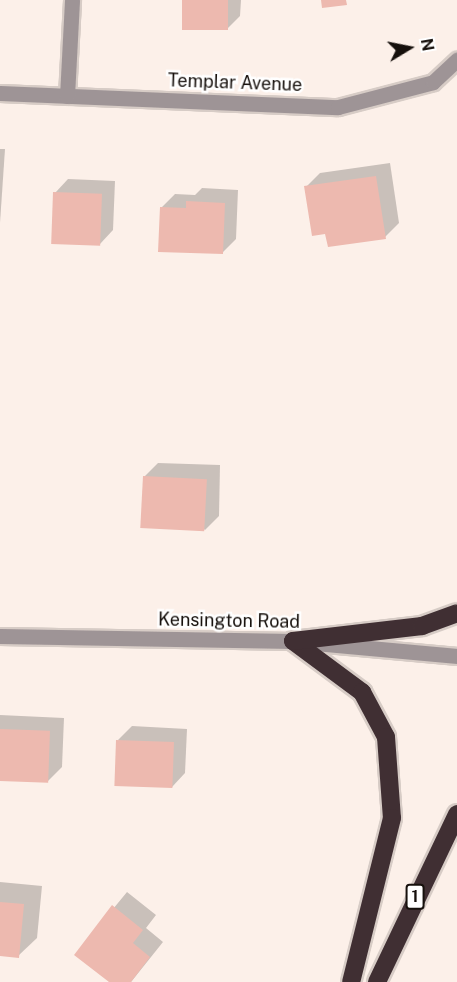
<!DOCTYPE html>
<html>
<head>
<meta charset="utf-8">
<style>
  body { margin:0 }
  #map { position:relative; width:457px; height:982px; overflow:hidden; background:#fcf0e9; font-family:"Public Sans",sans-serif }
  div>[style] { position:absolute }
  .shadow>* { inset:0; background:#0003 }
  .building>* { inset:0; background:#edb9af; transform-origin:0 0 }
  .roads { filter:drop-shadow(2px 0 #d7ccc6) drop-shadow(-2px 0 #d7ccc6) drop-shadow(0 2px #d7ccc6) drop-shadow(0 -2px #d7ccc6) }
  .minor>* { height:15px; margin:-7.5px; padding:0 7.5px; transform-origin:7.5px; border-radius:7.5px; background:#9e9496 }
  .highway>* { height:18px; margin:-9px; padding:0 9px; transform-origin:9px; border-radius:9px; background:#402f33 }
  span { translate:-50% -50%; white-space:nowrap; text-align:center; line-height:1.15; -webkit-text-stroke:5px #fff; paint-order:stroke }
  .shield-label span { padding:2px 4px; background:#fff; border:2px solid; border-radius:4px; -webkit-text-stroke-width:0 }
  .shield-label { font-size:16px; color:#16100c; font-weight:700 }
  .street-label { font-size:18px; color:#16100c }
  .north { position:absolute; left:379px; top:18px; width:60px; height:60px; -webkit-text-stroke:4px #fff; paint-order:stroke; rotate:80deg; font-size:16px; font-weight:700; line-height:24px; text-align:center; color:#16100c }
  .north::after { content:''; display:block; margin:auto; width:21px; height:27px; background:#16100c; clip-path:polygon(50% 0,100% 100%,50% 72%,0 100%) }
</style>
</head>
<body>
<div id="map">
  <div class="shadow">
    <div style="clip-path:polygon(184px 0,241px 0,240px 16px,226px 30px)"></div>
    <div style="clip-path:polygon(0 149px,5px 149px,0 223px)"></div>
    <div style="clip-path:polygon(390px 163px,399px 223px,385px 237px,326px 232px,306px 187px,320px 173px)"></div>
    <div style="clip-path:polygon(68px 179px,115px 181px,113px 230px,100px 244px,55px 193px)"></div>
    <div style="clip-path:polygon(202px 188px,238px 190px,236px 239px,222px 253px,161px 208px,175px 194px,195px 195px)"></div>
    <div style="clip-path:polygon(158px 463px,220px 465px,219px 516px,205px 530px,144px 477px)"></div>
    <div style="clip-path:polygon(0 715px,64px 718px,62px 767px,48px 781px,0 779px)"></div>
    <div style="clip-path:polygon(132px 726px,187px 729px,185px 773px,172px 787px,118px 740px)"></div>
    <div style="clip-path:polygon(0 882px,42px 886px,37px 938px,18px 956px,0 955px)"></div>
    <div style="clip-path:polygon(127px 892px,156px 915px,146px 928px,163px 942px,131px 982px,111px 982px,76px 954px)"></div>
  </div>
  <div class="building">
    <div style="left:182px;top:0;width:46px;height:30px"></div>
    <div style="clip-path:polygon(321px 0,346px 0,347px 5px,322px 8px)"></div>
    <div style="clip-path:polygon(376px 176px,386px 239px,328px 247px,325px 234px,312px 236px,304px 186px)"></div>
    <div style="left:53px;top:192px;width:49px;height:52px;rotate:2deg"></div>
    <div style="clip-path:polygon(186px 201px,225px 203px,223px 254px,158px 252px,160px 207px,186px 208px)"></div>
    <div style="left:143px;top:476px;width:64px;height:52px;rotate:3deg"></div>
    <div style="left:0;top:729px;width:50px;height:52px;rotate:2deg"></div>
    <div style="left:116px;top:740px;width:58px;height:46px;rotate:2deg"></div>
    <div style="clip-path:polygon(0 902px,24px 904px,19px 958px,0 956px)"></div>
    <div style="clip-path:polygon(112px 905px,143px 930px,133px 943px,150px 957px,131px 982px,109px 982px,74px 955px)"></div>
  </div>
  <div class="roads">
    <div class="minor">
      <div style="left:0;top:93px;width:338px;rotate:2.4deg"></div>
      <div style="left:338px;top:107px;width:98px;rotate:-14.7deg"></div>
      <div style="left:433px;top:82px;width:33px;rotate:-43deg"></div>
      <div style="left:67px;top:96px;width:96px;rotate:-87deg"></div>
      <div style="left:0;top:636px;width:293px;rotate:1deg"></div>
      <div style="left:293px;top:641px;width:165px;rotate:5.2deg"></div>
    </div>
    <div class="highway">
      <div style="left:293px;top:641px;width:86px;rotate:36.5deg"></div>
      <div style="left:362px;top:692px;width:51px;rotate:61.9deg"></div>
      <div style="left:386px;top:737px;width:81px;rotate:85.8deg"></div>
      <div style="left:392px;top:818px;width:169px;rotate:104deg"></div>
      <div style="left:293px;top:641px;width:130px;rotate:-6.6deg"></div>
      <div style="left:422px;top:626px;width:37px;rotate:-20deg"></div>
      <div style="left:377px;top:982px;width:186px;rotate:-64.5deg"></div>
    </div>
  </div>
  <div class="shield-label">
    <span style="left:415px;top:897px">1</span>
  </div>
  <div class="street-label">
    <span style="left:235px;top:83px;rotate:2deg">Templar Avenue</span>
    <span style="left:229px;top:621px;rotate:1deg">Kensington Road</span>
  </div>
  <div class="north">N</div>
</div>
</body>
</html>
